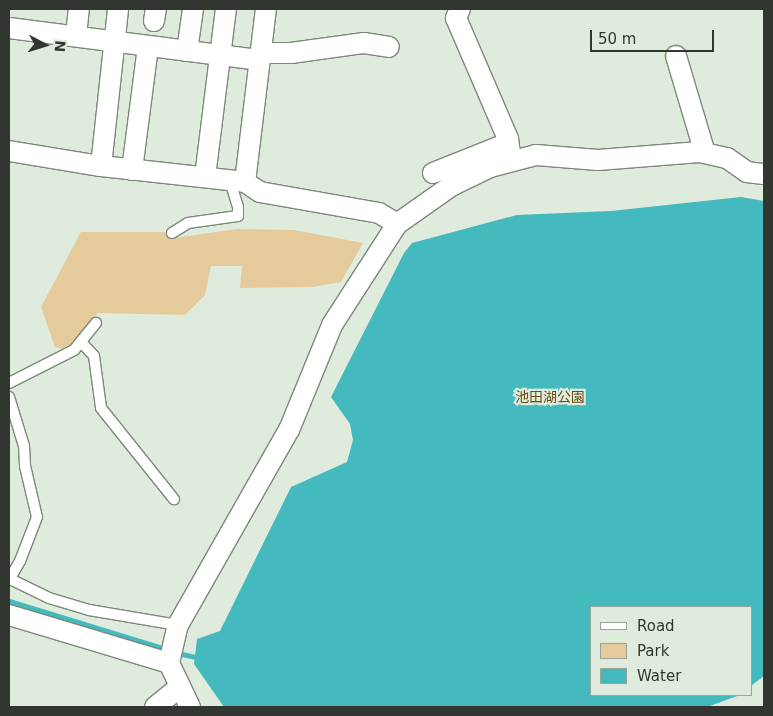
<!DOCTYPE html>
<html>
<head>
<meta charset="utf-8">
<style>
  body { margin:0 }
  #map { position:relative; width:773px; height:716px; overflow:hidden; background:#dfebdc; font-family:"DejaVu Sans","Noto Sans JP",sans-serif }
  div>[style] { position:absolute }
  .green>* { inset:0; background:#e5cb9b }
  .water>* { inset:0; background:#44babe }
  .stream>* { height:5px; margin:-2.5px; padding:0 2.5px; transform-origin:2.5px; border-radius:2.5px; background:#44babe }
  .roads { filter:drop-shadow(1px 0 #7c887a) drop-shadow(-1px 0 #7c887a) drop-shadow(0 1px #7c887a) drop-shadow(0 -1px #7c887a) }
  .lane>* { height:10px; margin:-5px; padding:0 5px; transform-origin:5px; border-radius:5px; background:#fff }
  .street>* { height:20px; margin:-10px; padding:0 10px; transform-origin:10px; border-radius:10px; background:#fff }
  span { translate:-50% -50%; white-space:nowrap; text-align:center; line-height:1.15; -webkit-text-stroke:4.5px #dfebdc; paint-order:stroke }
  .park-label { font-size:14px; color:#664d12 }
  .frame { position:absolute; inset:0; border:10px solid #313630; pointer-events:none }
  .legend { position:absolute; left:590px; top:606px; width:162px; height:90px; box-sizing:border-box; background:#dfebdc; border:1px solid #99a397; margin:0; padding:6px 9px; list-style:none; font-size:15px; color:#313630 }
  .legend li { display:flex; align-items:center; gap:10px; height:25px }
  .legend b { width:25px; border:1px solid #99a397 }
  .north { position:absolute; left:20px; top:20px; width:50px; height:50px; -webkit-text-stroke:4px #dfebdc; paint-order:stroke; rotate:95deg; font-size:14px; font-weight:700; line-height:20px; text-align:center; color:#313630 }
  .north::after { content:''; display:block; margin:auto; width:18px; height:22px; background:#313630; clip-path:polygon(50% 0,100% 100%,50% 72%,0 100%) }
  .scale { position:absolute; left:590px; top:30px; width:124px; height:22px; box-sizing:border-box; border:2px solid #313630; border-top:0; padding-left:6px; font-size:15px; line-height:18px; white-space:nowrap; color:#313630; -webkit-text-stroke:4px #dfebdc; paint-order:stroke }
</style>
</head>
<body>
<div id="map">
  <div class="green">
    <div style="clip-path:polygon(237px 229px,294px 230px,363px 243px,341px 282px,313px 287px,240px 288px,242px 266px,211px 266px,205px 295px,185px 315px,98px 313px,67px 350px,55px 347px,41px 307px,81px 232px,169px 232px,174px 238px)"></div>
  </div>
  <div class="water">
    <div style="clip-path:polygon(741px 197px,764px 201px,764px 676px,752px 685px,752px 607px,592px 607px,592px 695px,740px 695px,707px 707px,224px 707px,194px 664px,197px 639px,220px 631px,291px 487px,347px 462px,353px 440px,350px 424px,331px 397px,404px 253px,412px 243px,517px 215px,611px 211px)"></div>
  </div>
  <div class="stream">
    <div style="left:9px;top:601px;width:167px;rotate:17deg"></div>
    <div style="left:177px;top:653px;width:24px;rotate:12deg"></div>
  </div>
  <div class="roads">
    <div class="lane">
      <div style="left:172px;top:233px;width:19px;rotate:-32deg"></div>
      <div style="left:188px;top:223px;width:50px;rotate:-8deg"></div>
      <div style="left:238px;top:216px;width:9px;rotate:-90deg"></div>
      <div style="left:238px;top:207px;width:28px;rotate:-107deg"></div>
      <div style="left:81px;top:342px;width:19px;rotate:47deg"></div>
      <div style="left:94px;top:356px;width:52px;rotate:82.3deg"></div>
      <div style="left:101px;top:408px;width:117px;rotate:51.3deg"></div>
      <div style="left:9px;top:383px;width:73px;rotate:-26.9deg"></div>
      <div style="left:74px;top:350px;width:35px;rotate:-51deg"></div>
      <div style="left:9px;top:397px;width:51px;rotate:73deg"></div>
      <div style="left:24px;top:446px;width:20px;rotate:87deg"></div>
      <div style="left:25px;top:466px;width:52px;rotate:76.8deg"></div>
      <div style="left:37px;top:517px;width:47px;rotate:111.1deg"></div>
      <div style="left:20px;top:561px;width:22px;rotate:120deg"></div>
      <div style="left:10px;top:579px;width:43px;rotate:26deg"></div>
      <div style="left:49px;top:598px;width:42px;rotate:16.7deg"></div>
      <div style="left:89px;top:610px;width:90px;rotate:9.6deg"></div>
    </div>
    <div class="street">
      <div style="left:460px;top:9px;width:10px;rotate:114deg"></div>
      <div style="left:456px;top:18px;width:132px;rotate:66.7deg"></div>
      <div style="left:508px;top:139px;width:22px;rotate:82deg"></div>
      <div style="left:154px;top:21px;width:12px;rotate:-81deg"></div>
      <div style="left:9px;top:28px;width:253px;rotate:7.3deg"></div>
      <div style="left:76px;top:36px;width:27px;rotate:-84deg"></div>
      <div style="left:187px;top:51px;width:42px;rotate:-81.9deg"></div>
      <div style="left:260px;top:53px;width:31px"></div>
      <div style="left:291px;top:53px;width:74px;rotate:-7.8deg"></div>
      <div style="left:364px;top:43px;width:25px;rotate:9deg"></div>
      <div style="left:676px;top:56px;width:101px;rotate:73.4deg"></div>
      <div style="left:9px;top:151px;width:93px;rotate:9.3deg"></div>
      <div style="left:101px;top:166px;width:145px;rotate:6.3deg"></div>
      <div style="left:245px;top:182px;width:174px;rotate:-83.1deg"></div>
      <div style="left:101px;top:166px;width:158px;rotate:-83.8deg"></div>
      <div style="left:132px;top:170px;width:125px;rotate:-82.6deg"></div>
      <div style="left:433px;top:173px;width:81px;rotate:-21.8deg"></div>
      <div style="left:205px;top:177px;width:169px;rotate:-82.9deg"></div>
      <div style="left:245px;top:182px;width:18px;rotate:34deg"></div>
      <div style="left:260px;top:192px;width:121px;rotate:10deg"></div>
      <div style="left:379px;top:213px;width:21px;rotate:31deg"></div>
      <div style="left:9px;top:615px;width:167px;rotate:16.7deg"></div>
      <div style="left:155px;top:707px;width:32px;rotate:-39deg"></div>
      <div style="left:190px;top:707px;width:49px;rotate:-115.5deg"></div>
      <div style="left:169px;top:663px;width:39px;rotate:-77deg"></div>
      <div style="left:178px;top:625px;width:224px;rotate:-60.4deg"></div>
      <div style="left:289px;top:430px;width:113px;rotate:-67.7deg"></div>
      <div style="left:332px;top:325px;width:120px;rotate:-57.2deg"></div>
      <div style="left:397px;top:224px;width:66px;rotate:-35.1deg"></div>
      <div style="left:451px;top:186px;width:43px;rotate:-26deg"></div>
      <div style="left:490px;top:167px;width:48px;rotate:-14.6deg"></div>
      <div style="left:536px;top:155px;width:62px;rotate:4.6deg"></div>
      <div style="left:598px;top:160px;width:102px;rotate:-4.5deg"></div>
      <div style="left:700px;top:152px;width:28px;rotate:13deg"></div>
      <div style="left:727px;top:158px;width:24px;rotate:35deg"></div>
      <div style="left:747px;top:172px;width:17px;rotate:7deg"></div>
    </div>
  </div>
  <div class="park-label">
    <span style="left:550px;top:397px">池田湖公園</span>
  </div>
  <div class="frame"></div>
  <ul class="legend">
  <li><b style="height:6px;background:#fff"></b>Road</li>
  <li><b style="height:14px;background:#e5cb9b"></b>Park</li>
  <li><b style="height:14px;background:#44babe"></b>Water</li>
  </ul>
  <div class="north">N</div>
  <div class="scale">50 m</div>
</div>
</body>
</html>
